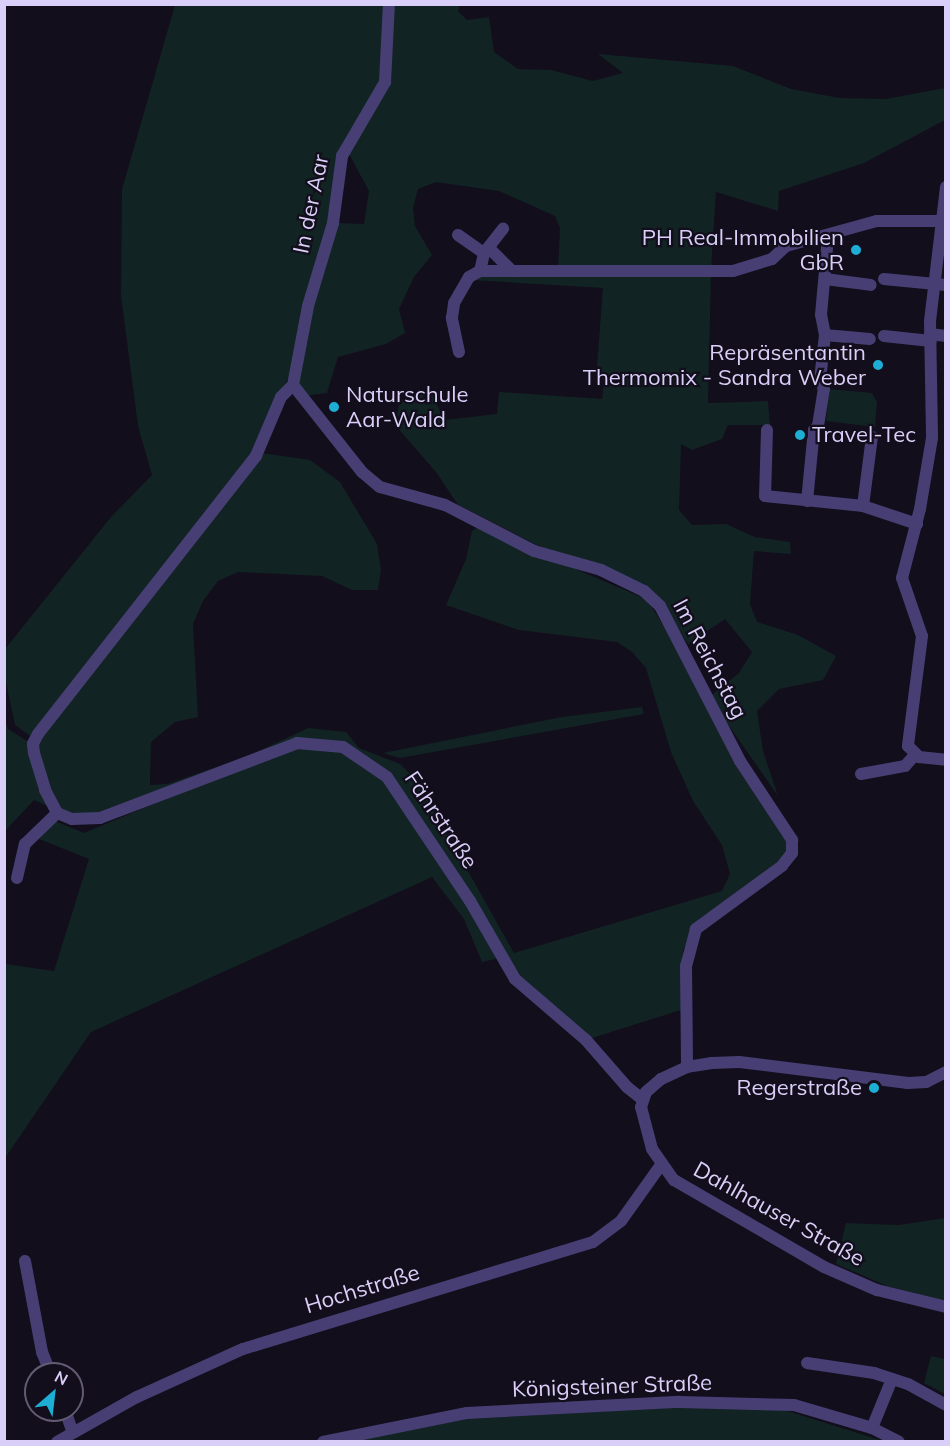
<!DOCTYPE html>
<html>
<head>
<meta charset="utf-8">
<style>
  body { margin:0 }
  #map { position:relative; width:950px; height:1446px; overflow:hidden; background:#120e1b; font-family:Mulish,sans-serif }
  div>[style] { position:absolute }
  .green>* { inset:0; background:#122324 }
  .minor>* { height:12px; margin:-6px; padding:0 6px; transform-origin:6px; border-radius:6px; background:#473f74 }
  .dots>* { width:16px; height:16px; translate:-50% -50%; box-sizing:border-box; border:3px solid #120e1b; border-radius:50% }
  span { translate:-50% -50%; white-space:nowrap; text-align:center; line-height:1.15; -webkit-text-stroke:4.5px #120e1b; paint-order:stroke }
  .street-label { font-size:22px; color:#d9cff8 }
  .poi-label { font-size:22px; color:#d9cff8 }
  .right { translate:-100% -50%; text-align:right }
  .left { translate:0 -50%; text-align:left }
  .frame { position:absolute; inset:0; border:6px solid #d9cff8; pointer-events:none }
  .north { position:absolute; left:24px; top:1362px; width:60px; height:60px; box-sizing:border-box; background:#120e1b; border:2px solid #625b73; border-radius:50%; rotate:28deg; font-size:16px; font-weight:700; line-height:24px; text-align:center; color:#d9cff8 }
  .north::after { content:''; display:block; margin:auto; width:21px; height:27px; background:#1eaed5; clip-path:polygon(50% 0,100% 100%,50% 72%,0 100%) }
</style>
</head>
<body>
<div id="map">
  <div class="green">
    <div style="clip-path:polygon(175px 5px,387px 5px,385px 77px,341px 148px,333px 217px,291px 372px,254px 452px,310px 460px,340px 482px,377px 544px,381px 570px,378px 590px,352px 590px,322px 576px,238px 572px,218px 581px,203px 601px,193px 624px,198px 717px,175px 722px,151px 742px,150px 785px,167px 784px,248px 756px,308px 728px,346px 732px,359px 748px,400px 764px,418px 782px,514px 953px,722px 891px,730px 874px,722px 845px,693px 801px,671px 752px,646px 668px,632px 652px,617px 642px,519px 630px,446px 605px,466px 559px,472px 531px,478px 527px,648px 600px,797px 854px,699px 919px,683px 950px,681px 1010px,592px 1038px,508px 967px,387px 776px,345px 745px,295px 741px,86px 823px,34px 800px,5px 831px,4px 716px,8px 729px,27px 741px,30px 736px,15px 725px,5px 678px,5px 649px,111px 517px,152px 475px,138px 426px,121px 295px,122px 189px)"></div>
    <div style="clip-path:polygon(394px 5px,460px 5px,458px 11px,467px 20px,489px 17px,494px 52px,518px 69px,551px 70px,593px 81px,623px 73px,598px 54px,733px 66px,791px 89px,840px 98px,886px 99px,945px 88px,945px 120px,864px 163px,779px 191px,778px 211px,716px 192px,711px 269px,558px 268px,560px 228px,555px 216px,499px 191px,436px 182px,418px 189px,413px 208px,415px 226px,432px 255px,414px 277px,399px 309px,405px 333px,386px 344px,338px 357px,327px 393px,305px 396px,298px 384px,310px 305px,339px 223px,364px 224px,369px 191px,349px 154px,389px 78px)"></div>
    <div style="clip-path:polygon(711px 275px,708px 403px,768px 401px,770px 425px,728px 425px,722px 439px,692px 450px,681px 444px,679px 510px,692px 525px,726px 524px,755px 537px,790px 542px,791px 554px,754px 551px,750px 604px,757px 622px,798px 635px,836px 656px,823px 680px,779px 689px,757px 711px,763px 751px,778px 796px,709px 697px,739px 673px,752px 652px,725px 619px,688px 644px,655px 593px,537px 545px,458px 505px,436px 472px,395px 425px,400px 400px,431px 392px,444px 420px,497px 414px,499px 392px,602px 399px,604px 382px,597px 366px,603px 288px,471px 280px,478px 276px)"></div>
    <div style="clip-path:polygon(829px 389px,872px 393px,877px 402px,875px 427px,826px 421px)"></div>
    <div style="clip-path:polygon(642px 707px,644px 714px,400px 758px,383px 753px,562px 717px)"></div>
    <div style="clip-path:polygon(297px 744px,343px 748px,387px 779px,500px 958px,482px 962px,464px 919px,432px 877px,91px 1032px,5px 1158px,5px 964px,54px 971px,89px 859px,34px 837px,50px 819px,84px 833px)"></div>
    <div style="clip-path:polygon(945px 1218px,945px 1301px,887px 1286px,836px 1264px,846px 1223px,899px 1225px)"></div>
    <div style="clip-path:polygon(931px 1356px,945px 1359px,945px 1394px,924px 1383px)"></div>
    <div style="clip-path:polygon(688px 1407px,775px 1407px,883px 1441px,328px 1442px,451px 1420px)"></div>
  </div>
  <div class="minor">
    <div style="left:946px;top:187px;width:135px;rotate:96.8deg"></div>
    <div style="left:930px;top:321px;width:117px;rotate:89deg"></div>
    <div style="left:932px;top:438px;width:72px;rotate:99.6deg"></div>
    <div style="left:920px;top:509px;width:71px;rotate:104.6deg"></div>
    <div style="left:902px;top:578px;width:61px;rotate:71deg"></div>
    <div style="left:922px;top:636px;width:111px;rotate:97.3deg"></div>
    <div style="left:908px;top:746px;width:16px;rotate:45deg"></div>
    <div style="left:919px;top:757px;width:27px;rotate:6deg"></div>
    <div style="left:458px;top:235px;width:32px;rotate:35deg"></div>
    <div style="left:489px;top:248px;width:33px;rotate:45deg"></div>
    <div style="left:480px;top:271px;width:18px;rotate:-77deg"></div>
    <div style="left:484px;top:253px;width:31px;rotate:-52deg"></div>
    <div style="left:825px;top:279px;width:46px;rotate:7.4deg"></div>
    <div style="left:884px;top:279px;width:62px;rotate:5.5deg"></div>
    <div style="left:930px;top:334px;width:16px;rotate:7deg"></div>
    <div style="left:825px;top:335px;width:45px;rotate:5.1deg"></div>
    <div style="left:884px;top:336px;width:47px;rotate:6.1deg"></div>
    <div style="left:459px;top:352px;width:35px;rotate:-102deg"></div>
    <div style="left:452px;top:318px;width:15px;rotate:-82deg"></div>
    <div style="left:454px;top:303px;width:30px;rotate:-60deg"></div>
    <div style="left:469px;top:277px;width:13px;rotate:-29deg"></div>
    <div style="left:480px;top:271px;width:253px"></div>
    <div style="left:733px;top:271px;width:41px;rotate:-17.1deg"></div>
    <div style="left:772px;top:259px;width:19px;rotate:-43deg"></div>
    <div style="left:786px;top:246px;width:94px;rotate:-15.4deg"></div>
    <div style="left:877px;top:221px;width:63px"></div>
    <div style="left:293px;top:385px;width:17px;rotate:135deg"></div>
    <div style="left:281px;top:397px;width:64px;rotate:113deg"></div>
    <div style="left:256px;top:456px;width:353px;rotate:128.1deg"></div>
    <div style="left:38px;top:734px;width:11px;rotate:117deg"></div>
    <div style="left:33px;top:744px;width:9px;rotate:84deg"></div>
    <div style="left:34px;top:753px;width:39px;rotate:73deg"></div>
    <div style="left:45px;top:790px;width:26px;rotate:62deg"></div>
    <div style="left:57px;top:813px;width:16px;rotate:22deg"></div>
    <div style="left:72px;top:819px;width:28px;rotate:-2deg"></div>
    <div style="left:100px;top:818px;width:211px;rotate:-20.8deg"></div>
    <div style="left:297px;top:743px;width:46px;rotate:5deg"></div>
    <div style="left:343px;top:747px;width:53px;rotate:34.3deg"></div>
    <div style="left:387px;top:777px;width:149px;rotate:56.2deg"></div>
    <div style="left:470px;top:901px;width:90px;rotate:60deg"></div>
    <div style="left:515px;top:979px;width:94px;rotate:40.7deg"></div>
    <div style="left:586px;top:1040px;width:62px;rotate:48.9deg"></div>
    <div style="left:627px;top:1087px;width:19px;rotate:39deg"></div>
    <div style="left:293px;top:385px;width:111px;rotate:51.6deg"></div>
    <div style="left:362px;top:472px;width:23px;rotate:40deg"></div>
    <div style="left:380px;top:487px;width:67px;rotate:15.5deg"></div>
    <div style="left:445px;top:505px;width:100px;rotate:27.3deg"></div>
    <div style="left:534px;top:551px;width:70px;rotate:15.8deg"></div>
    <div style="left:601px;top:570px;width:48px;rotate:26deg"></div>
    <div style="left:644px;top:591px;width:22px;rotate:43deg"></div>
    <div style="left:660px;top:606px;width:174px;rotate:62.7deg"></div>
    <div style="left:740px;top:761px;width:95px;rotate:56.6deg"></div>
    <div style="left:792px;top:840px;width:13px;rotate:90deg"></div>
    <div style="left:792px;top:853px;width:16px;rotate:128deg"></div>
    <div style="left:782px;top:866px;width:107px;rotate:143.8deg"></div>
    <div style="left:696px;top:929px;width:38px;rotate:105deg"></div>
    <div style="left:686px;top:966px;width:101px;rotate:89.4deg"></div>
    <div style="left:293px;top:385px;width:80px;rotate:-79.2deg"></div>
    <div style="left:308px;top:306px;width:87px;rotate:-73.2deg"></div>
    <div style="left:333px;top:223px;width:68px;rotate:-82.3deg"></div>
    <div style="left:342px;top:156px;width:86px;rotate:-59.8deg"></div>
    <div style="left:385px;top:82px;width:78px;rotate:-87.1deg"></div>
    <div style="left:767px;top:430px;width:66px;rotate:91.7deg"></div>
    <div style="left:765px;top:496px;width:99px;rotate:5.8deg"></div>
    <div style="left:863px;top:506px;width:57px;rotate:18.4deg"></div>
    <div style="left:807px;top:501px;width:71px;rotate:-84.4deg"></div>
    <div style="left:814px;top:430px;width:6px;rotate:-45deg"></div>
    <div style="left:818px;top:426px;width:37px;rotate:-81deg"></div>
    <div style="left:824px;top:389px;width:10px;rotate:-114deg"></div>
    <div style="left:820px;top:380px;width:45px;rotate:-83.7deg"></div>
    <div style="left:825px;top:335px;width:20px;rotate:-101deg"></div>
    <div style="left:821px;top:315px;width:78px;rotate:-84.9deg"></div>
    <div style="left:863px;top:506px;width:70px;rotate:-82.6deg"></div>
    <div style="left:861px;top:774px;width:45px;rotate:-10.3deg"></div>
    <div style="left:905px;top:766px;width:15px;rotate:-48deg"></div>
    <div style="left:17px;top:878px;width:35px;rotate:-77deg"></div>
    <div style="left:25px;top:844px;width:45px;rotate:-44.1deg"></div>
    <div style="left:946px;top:1072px;width:22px;rotate:153deg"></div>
    <div style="left:926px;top:1082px;width:18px;rotate:177deg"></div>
    <div style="left:908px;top:1083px;width:170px;rotate:-172.9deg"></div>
    <div style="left:739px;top:1062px;width:27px;rotate:178deg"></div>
    <div style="left:712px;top:1063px;width:25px;rotate:171deg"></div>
    <div style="left:687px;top:1067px;width:29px;rotate:155deg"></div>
    <div style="left:661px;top:1079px;width:20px;rotate:139deg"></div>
    <div style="left:646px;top:1092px;width:16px;rotate:108deg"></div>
    <div style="left:641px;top:1107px;width:43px;rotate:75.3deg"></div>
    <div style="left:652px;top:1149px;width:38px;rotate:55deg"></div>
    <div style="left:674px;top:1180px;width:173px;rotate:30.1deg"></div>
    <div style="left:824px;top:1267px;width:58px;rotate:23.5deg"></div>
    <div style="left:877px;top:1290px;width:71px;rotate:13.8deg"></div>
    <div style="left:25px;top:1261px;width:93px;rotate:79.4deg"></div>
    <div style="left:42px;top:1352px;width:24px;rotate:68deg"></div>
    <div style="left:807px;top:1363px;width:68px;rotate:8.5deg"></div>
    <div style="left:874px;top:1373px;width:36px;rotate:18deg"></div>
    <div style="left:908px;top:1384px;width:43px;rotate:28.9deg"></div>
    <div style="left:65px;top:1410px;width:24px;rotate:71deg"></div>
    <div style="left:872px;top:1428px;width:53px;rotate:-67.8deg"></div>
    <div style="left:57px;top:1442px;width:92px;rotate:-29.4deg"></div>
    <div style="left:137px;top:1397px;width:116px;rotate:-24.4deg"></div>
    <div style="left:243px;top:1349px;width:366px;rotate:-17deg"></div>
    <div style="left:593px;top:1242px;width:35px;rotate:-37deg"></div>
    <div style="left:621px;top:1221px;width:69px;rotate:-54.5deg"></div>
    <div style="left:323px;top:1442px;width:147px;rotate:-11.4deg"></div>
    <div style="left:467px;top:1413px;width:213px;rotate:-3deg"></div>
    <div style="left:680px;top:1402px;width:114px;rotate:1.5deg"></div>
    <div style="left:794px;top:1405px;width:81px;rotate:16.4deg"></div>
    <div style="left:872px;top:1428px;width:30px;rotate:27deg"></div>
  </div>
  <div class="dots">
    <div style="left:856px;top:250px;background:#1eaed5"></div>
    <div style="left:878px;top:365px;background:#1eaed5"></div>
    <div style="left:334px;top:407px;background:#1eaed5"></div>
    <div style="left:800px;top:435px;background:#1eaed5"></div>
    <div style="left:874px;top:1088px;background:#1eaed5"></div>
  </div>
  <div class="street-label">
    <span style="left:311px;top:204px;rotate:-78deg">In der Aar</span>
    <span style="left:710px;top:659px;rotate:62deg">Im Reichstag</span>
    <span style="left:441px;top:820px;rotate:56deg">Fährstraße</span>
    <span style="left:779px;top:1214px;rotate:29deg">Dahlhauser Straße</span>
    <span style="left:362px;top:1289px;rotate:-17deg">Hochstraße</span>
    <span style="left:612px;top:1386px;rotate:-2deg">Königsteiner Straße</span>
  </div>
  <div class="poi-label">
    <span class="right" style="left:844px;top:250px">PH Real-Immobilien<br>GbR</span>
    <span class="right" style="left:866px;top:365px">Repräsentantin<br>Thermomix - Sandra Weber</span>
    <span class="left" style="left:346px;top:407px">Naturschule<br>Aar-Wald</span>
    <span class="left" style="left:812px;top:435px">Travel-Tec</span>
    <span class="right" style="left:862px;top:1088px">Regerstraße</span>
  </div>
  <div class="frame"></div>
  <div class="north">N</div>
</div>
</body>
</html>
